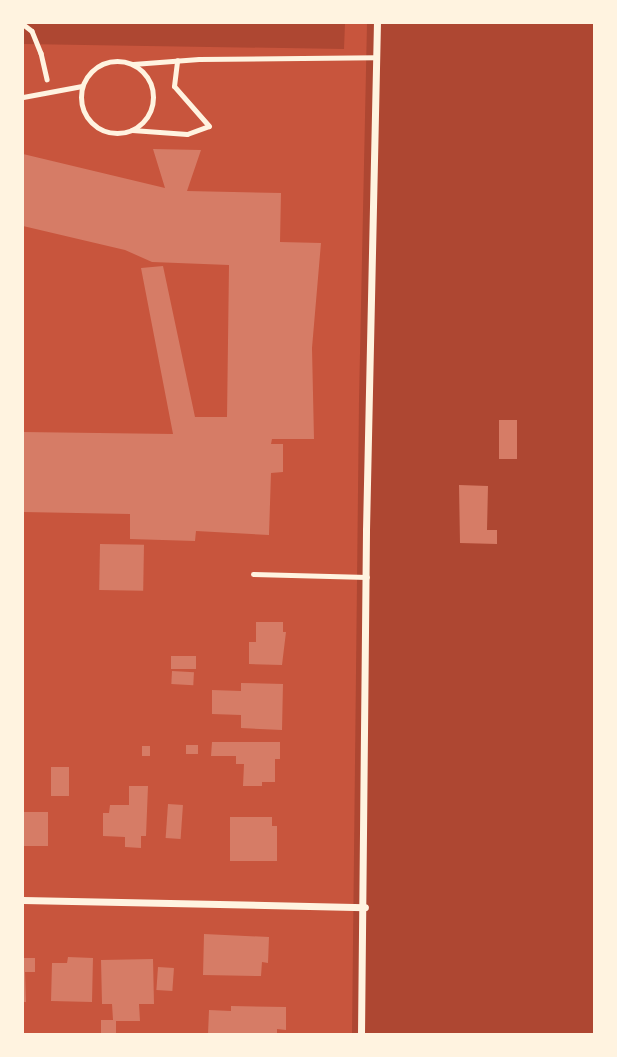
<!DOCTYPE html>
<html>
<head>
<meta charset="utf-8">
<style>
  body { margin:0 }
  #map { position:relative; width:617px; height:1057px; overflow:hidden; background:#c8553d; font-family:Georgia,serif }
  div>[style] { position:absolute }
  .green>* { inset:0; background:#ae4732 }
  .building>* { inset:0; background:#d67c66; transform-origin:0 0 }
  .path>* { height:4.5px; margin:-2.25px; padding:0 2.25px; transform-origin:2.25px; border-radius:2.25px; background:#fff3e0 }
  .service>* { height:5px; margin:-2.5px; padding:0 2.5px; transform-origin:2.5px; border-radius:2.5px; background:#fff3e0 }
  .service>.ring { margin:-2.5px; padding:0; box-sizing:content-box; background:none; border:5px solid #fff3e0; border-radius:50% }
  .minor>* { height:7px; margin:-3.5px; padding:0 3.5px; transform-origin:3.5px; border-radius:3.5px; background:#fff3e0 }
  span { translate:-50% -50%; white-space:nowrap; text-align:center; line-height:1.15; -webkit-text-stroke:7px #fff3e0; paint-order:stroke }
  .frame { position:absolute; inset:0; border:24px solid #fff3e0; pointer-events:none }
</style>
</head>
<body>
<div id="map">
  <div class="green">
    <div style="clip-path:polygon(23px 23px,345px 23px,344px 49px,23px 44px)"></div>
    <div style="clip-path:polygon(367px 23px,594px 23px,594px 1034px,352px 1034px,359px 400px)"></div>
  </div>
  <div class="building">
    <div style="clip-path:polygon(153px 149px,201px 150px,187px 191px,281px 193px,280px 242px,321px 243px,312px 348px,314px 439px,272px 439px,271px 444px,283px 444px,283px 472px,271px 473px,269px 535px,196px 531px,195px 541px,130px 539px,130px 514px,23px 512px,23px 432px,173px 434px,141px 268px,163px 266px,195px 417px,227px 417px,229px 265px,152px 262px,125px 250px,23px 226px,23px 154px,165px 188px)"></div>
    <div style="left:499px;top:420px;width:18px;height:39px"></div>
    <div style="clip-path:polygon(459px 485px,488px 486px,487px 530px,497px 530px,497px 544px,460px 543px)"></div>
    <div style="left:100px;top:544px;width:44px;height:46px;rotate:1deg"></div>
    <div style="clip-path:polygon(256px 622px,283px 622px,283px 632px,286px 632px,282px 665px,249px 664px,249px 642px,256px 642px)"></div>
    <div style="left:171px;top:656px;width:25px;height:13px"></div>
    <div style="left:172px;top:671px;width:22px;height:13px;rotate:3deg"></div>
    <div style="clip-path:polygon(241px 683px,283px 684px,282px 730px,241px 728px,241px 715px,212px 714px,212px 690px,241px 691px)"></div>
    <div style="clip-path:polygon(212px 742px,280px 742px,280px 759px,275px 759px,275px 782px,262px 782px,262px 786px,243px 786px,244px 764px,236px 764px,236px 756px,211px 756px)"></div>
    <div style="left:186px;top:745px;width:12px;height:9px"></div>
    <div style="left:142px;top:746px;width:8px;height:10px"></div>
    <div style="left:51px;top:767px;width:18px;height:29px"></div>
    <div style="clip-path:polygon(129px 786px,148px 786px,146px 836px,141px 836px,141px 848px,125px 847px,125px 837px,103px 836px,103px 813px,109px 813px,110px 805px,129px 805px)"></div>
    <div style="left:168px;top:804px;width:15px;height:34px;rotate:4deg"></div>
    <div style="left:23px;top:812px;width:25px;height:34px"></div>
    <div style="clip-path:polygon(230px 817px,272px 817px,272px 826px,277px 826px,277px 861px,230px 861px)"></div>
    <div style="clip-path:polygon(204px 934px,269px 937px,268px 963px,262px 962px,261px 976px,203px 975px)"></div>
    <div style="clip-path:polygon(68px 957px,93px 958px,92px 1002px,51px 1001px,52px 963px,67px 963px)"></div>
    <div style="clip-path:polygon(23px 958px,35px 958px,35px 972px,25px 972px,26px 1002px,23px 1002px)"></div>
    <div style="clip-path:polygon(153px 959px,154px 1004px,139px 1004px,140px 1021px,116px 1021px,116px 1033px,101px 1033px,101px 1020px,113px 1020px,112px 1004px,102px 1004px,101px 960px)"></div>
    <div style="left:158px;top:967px;width:16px;height:23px;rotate:4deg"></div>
    <div style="clip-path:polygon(231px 1006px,286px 1007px,286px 1030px,277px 1029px,277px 1034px,208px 1034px,209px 1010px,231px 1011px)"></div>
  </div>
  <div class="path">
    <div style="left:23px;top:24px;width:11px;rotate:38deg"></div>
    <div style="left:32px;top:31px;width:24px;rotate:68deg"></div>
    <div style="left:41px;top:53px;width:27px;rotate:77deg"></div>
  </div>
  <div class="service">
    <div class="ring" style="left:81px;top:61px;width:67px;height:67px"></div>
    <div style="left:133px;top:64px;width:66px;rotate:-4.3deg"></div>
    <div style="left:199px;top:59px;width:177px;rotate:-0.6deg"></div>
    <div style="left:23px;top:97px;width:60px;rotate:-10.6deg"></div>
    <div style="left:132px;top:130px;width:55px;rotate:4.2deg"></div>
    <div style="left:187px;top:134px;width:23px;rotate:-20deg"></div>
    <div style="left:209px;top:126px;width:53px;rotate:-131.2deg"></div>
    <div style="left:174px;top:86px;width:26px;rotate:-83deg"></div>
    <div style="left:253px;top:574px;width:114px;rotate:1.5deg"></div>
  </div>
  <div class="minor">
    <div style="left:23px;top:900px;width:342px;rotate:1.2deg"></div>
    <div style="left:361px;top:1034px;width:504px;rotate:-89.43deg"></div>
    <div style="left:366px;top:530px;width:507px;rotate:-88.76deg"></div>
  </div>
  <div class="frame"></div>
</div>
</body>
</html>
